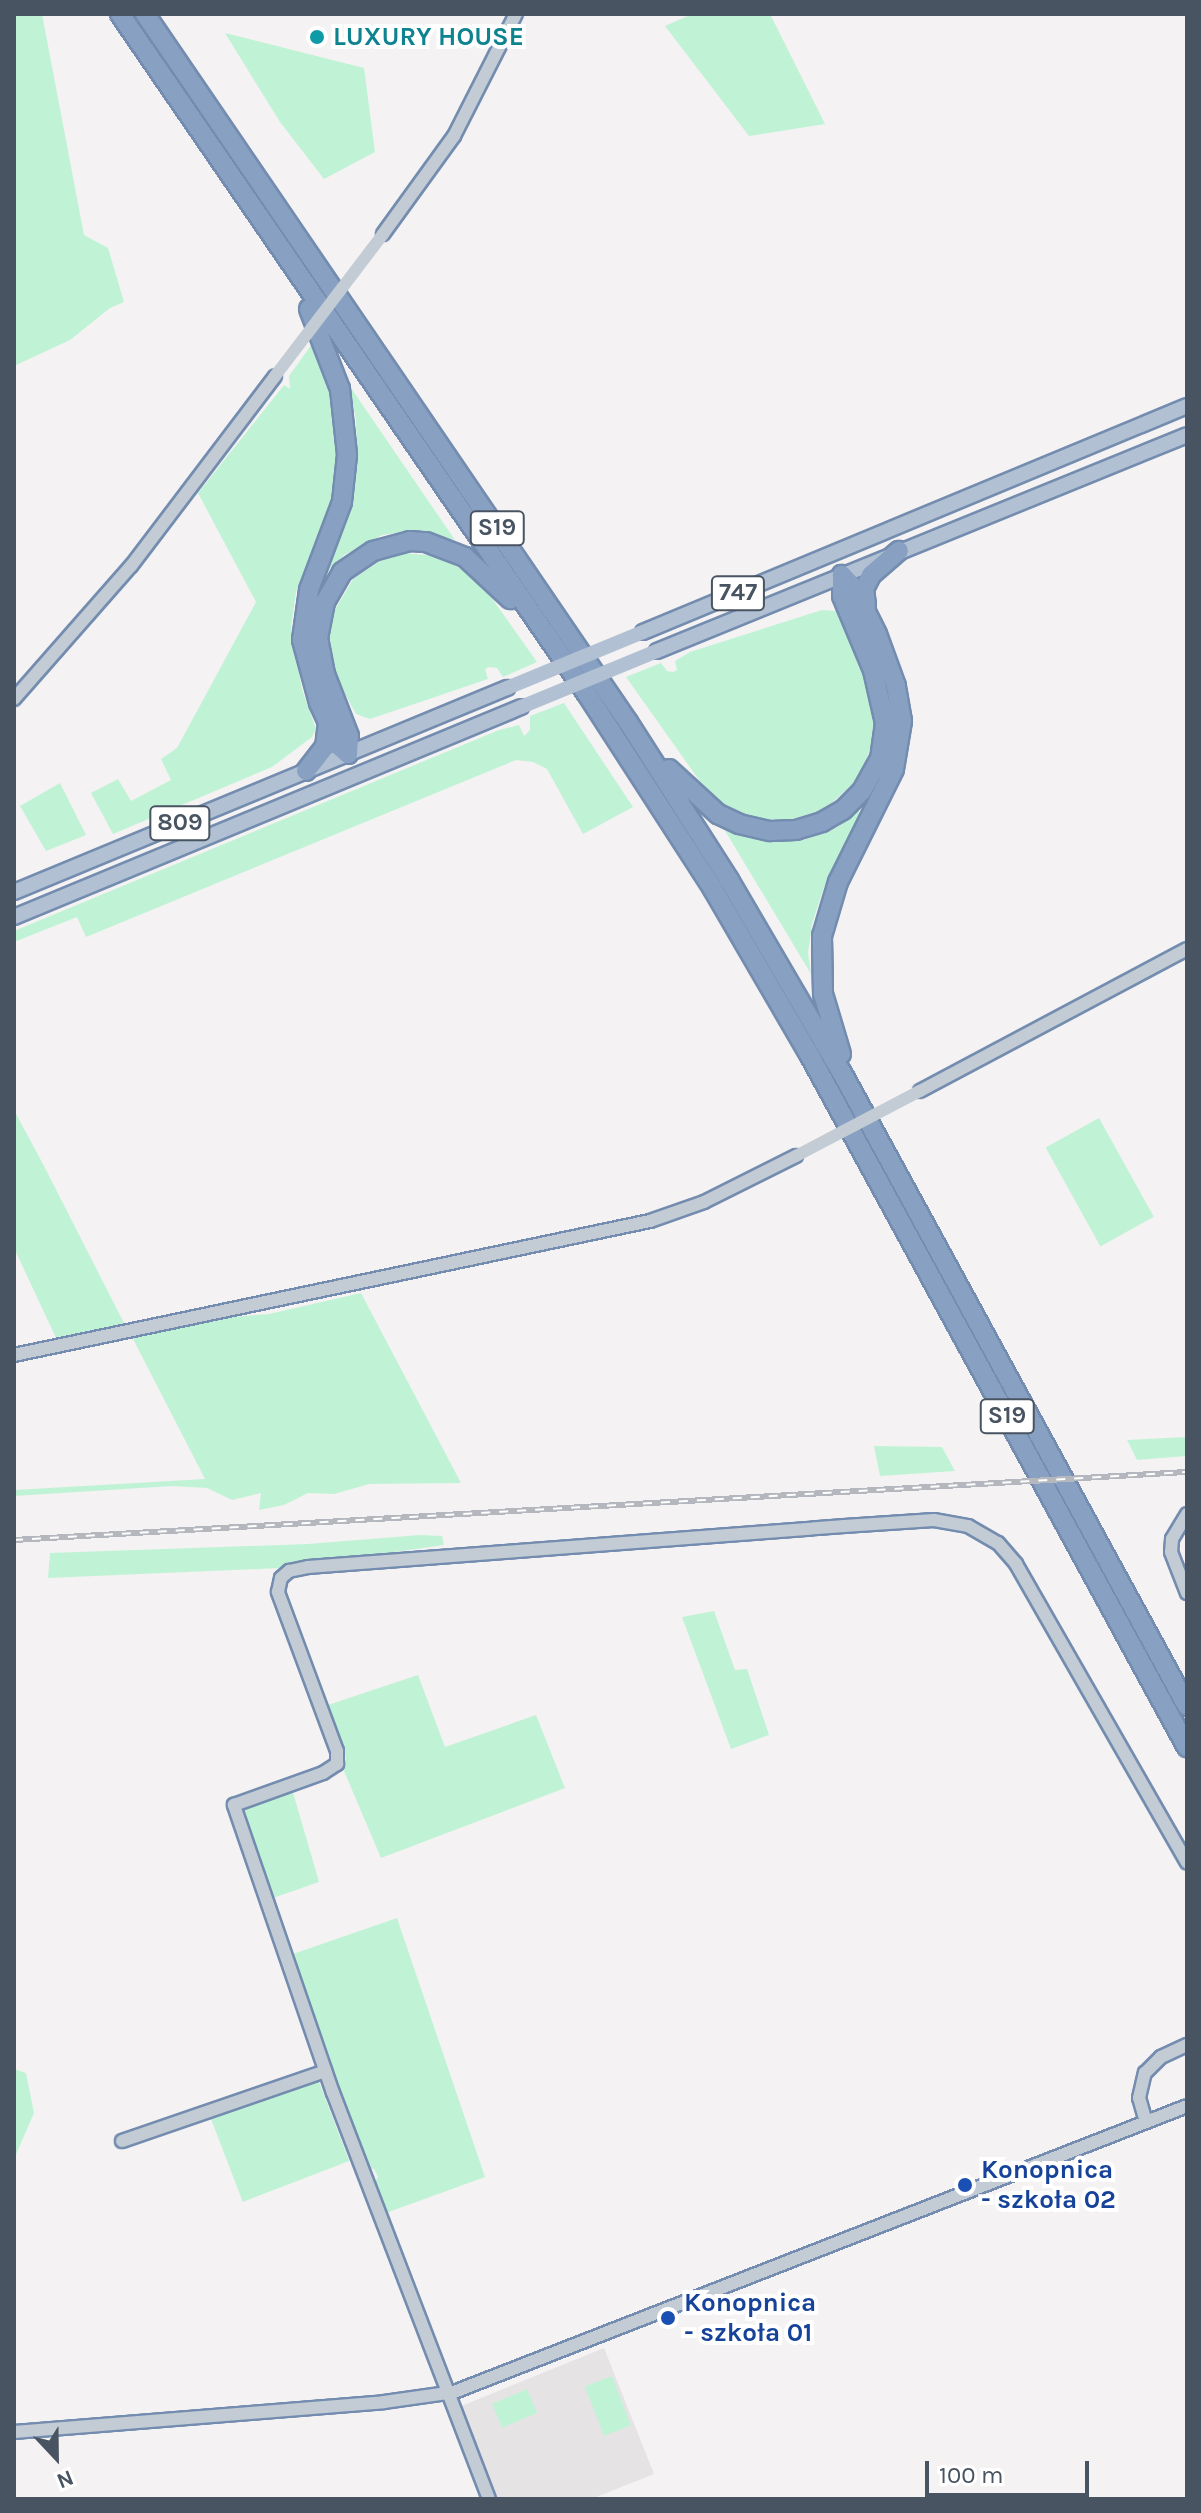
<!DOCTYPE html>
<html>
<head>
<meta charset="utf-8">
<style>
  body { margin:0 }
  #map { position:relative; width:1201px; height:2513px; overflow:hidden; background:#f4f2f2; font-family:Karla,sans-serif }
  div>[style] { position:absolute }
  .education>* { inset:0; background:#e6e3e4 }
  .green>* { inset:0; background:#c0f3d6; transform-origin:0 0 }
  .roads { filter:drop-shadow(2px 0 #738caf) drop-shadow(-2px 0 #738caf) drop-shadow(0 2px #738caf) drop-shadow(0 -2px #738caf) }
  .minor>* { height:12px; margin:-6px; padding:0 6px; transform-origin:6px; border-radius:6px; background:#c3ccd4 }
  .major>* { height:14px; margin:-7px; padding:0 7px; transform-origin:7px; border-radius:7px; background:#b1c0d2 }
  .highway>* { height:18px; margin:-9px; padding:0 9px; transform-origin:9px; border-radius:9px; background:#88a1c3 }
  .rail>* { height:6px; margin-top:-3px; transform-origin:0; background:repeating-linear-gradient(90deg,#fff 0 9px,#b4b7bd 0 18px); box-sizing:border-box; border-block:2px solid #b4b7bd }
  .minor-bridge>* { height:12px; margin:-6px; padding:0 6px; transform-origin:6px; border-radius:6px; background:#c3ccd4 }
  .major-bridge>* { height:14px; margin:-7px; padding:0 7px; transform-origin:7px; border-radius:7px; background:#b1c0d2 }
  .dots>* { width:22px; height:22px; translate:-50% -50%; box-sizing:border-box; border:4px solid #fff; border-radius:50% }
  span { translate:-50% -50%; white-space:nowrap; text-align:center; line-height:1.15; -webkit-text-stroke:8px #fff; paint-order:stroke }
  .shield-label span { padding:2px 6px; background:#fff; border:2px solid; border-radius:6px; -webkit-text-stroke-width:0 }
  .shield-label { font-size:24px; color:#485461; font-weight:700 }
  .culture-label { font-size:26px; color:#0d838f; font-weight:700 }
  .left { translate:0 -50%; text-align:left }
  .transit-label { font-size:26px; color:#164399; font-weight:700 }
  .frame { position:absolute; inset:0; border:16px solid #485461; pointer-events:none }
  .north { position:absolute; left:16px; top:2417px; width:80px; height:80px; -webkit-text-stroke:6px #fff; paint-order:stroke; rotate:158deg; font-size:22px; font-weight:700; line-height:32px; text-align:center; color:#485461 }
  .north::after { content:''; display:block; margin:auto; width:28px; height:36px; background:#485461; clip-path:polygon(50% 0,100% 100%,50% 72%,0 100%) }
  .scale { position:absolute; left:925px; top:2461px; width:164px; height:36px; box-sizing:border-box; border:4px solid #485461; border-top:0; padding-left:10px; font-size:24px; line-height:28px; white-space:nowrap; color:#485461; -webkit-text-stroke:6px #fff; paint-order:stroke }
</style>
</head>
<body>
<div id="map">
  <div class="education">
    <div style="clip-path:polygon(604px 2348px,654px 2474px,591px 2499px,495px 2499px,459px 2407px)"></div>
  </div>
  <div class="green">
    <div style="clip-path:polygon(14px 14px,42px 14px,84px 235px,108px 248px,124px 302px,110px 308px,70px 340px,14px 366px)"></div>
    <div style="clip-path:polygon(692px 14px,770px 14px,825px 124px,749px 136px,665px 26px)"></div>
    <div style="clip-path:polygon(225px 33px,364px 68px,375px 152px,324px 179px,280px 122px)"></div>
    <div style="clip-path:polygon(312px 344px,335px 407px,338px 453px,333px 498px,296px 592px,291px 627px,302px 689px,316px 729px,312px 737px,272px 767px,113px 834px,91px 793px,118px 779px,131px 801px,171px 780px,161px 759px,177px 748px,256px 602px,198px 493px,284px 385px,290px 389px,289px 376px)"></div>
    <div style="clip-path:polygon(349px 385px,455px 540px,417px 530px,382px 535px,344px 555px,329px 570px,348px 515px,357px 467px,356px 419px)"></div>
    <div style="clip-path:polygon(403px 553px,437px 556px,463px 570px,491px 597px,537px 662px,503px 677px,497px 668px,489px 667px,485px 669px,488px 679px,370px 719px,356px 714px,338px 681px,332px 655px,329px 629px,333px 613px,353px 579px,380px 561px)"></div>
    <div style="clip-path:polygon(822px 610px,836px 611px,840px 616px,867px 681px,874px 719px,873px 743px,857px 780px,825px 809px,782px 823px,759px 822px,726px 807px,704px 787px,626px 677px,661px 663px,667px 671px,673px 672px,677px 670px,675px 661px,690px 652px)"></div>
    <div style="clip-path:polygon(564px 703px,633px 807px,583px 834px,547px 769px,533px 762px,516px 760px,86px 937px,77px 917px,14px 942px,14px 931px,499px 730px,519px 725px,524px 736px,530px 730px,530px 716px)"></div>
    <div style="clip-path:polygon(60px 783px,86px 835px,46px 851px,20px 806px)"></div>
    <div style="clip-path:polygon(858px 811px,861px 814px,824px 887px,812px 924px,808px 953px,811px 974px,724px 829px,760px 840px,804px 840px,838px 827px)"></div>
    <div style="clip-path:polygon(14px 1110px,44px 1166px,125px 1325px,57px 1340px,14px 1248px)"></div>
    <div style="left:1099px;top:1118px;width:113px;height:61px;rotate:61deg"></div>
    <div style="clip-path:polygon(361px 1293px,461px 1483px,369px 1484px,334px 1494px,308px 1493px,284px 1505px,259px 1510px,261px 1493px,232px 1500px,207px 1488px,172px 1486px,14px 1496px,14px 1490px,205px 1479px,131px 1335px,198px 1320px,269px 1314px)"></div>
    <div style="clip-path:polygon(1187px 1437px,1187px 1456px,1137px 1460px,1127px 1440px)"></div>
    <div style="clip-path:polygon(874px 1446px,942px 1447px,955px 1471px,880px 1476px)"></div>
    <div style="clip-path:polygon(420px 1535px,442px 1536px,444px 1545px,281px 1568px,48px 1578px,50px 1553px,308px 1544px)"></div>
    <div style="clip-path:polygon(714px 1611px,735px 1670px,747px 1669px,769px 1735px,731px 1749px,682px 1617px)"></div>
    <div style="clip-path:polygon(418px 1675px,445px 1747px,536px 1715px,565px 1788px,381px 1858px,344px 1771px,346px 1757px,325px 1706px)"></div>
    <div style="clip-path:polygon(292px 1789px,319px 1882px,270px 1899px,241px 1810px,245px 1804px)"></div>
    <div style="clip-path:polygon(397px 1918px,485px 2177px,383px 2214px,371px 2187px,378px 2177px,374px 2169px,364px 2168px,290px 1955px)"></div>
    <div style="clip-path:polygon(14px 2069px,26px 2073px,34px 2113px,14px 2159px)"></div>
    <div style="left:317px;top:2077px;width:90px;height:114px;rotate:69deg"></div>
    <div style="left:612px;top:2376px;width:53px;height:29px;rotate:69deg"></div>
    <div style="left:527px;top:2389px;width:26px;height:38px;rotate:67deg"></div>
  </div>
  <div class="roads">
    <div class="minor">
      <div style="left:383px;top:234px;width:121px;rotate:-54.1deg"></div>
      <div style="left:454px;top:136px;width:137px;rotate:-63.1deg"></div>
      <div style="left:14px;top:699px;width:177px;rotate:-48.7deg"></div>
      <div style="left:131px;top:566px;width:238px;rotate:-52.8deg"></div>
      <div style="left:920px;top:1091px;width:302px;rotate:-28deg"></div>
      <div style="left:14px;top:1355px;width:650px;rotate:-11.9deg"></div>
      <div style="left:650px;top:1221px;width:57px;rotate:-19.4deg"></div>
      <div style="left:704px;top:1202px;width:103px;rotate:-26.6deg"></div>
      <div style="left:1187px;top:1514px;width:29px;rotate:121deg"></div>
      <div style="left:1172px;top:1539px;width:13px;rotate:94deg"></div>
      <div style="left:1171px;top:1552px;width:44px;rotate:68.7deg"></div>
      <div style="left:1146px;top:2122px;width:25px;rotate:-106deg"></div>
      <div style="left:1139px;top:2098px;width:26px;rotate:-77deg"></div>
      <div style="left:1145px;top:2073px;width:23px;rotate:-45deg"></div>
      <div style="left:1161px;top:2057px;width:29px;rotate:-25deg"></div>
      <div style="left:122px;top:2141px;width:215px;rotate:-19deg"></div>
      <div style="left:14px;top:2432px;width:371px;rotate:-4.6deg"></div>
      <div style="left:384px;top:2402px;width:71px;rotate:-8.1deg"></div>
      <div style="left:454px;top:2392px;width:787px;rotate:-21.31deg"></div>
      <div style="left:489px;top:2499px;width:435px;rotate:-111deg"></div>
      <div style="left:333px;top:2093px;width:305px;rotate:-109deg"></div>
      <div style="left:234px;top:1805px;width:95px;rotate:-19.8deg"></div>
      <div style="left:323px;top:1773px;width:17px;rotate:-33deg"></div>
      <div style="left:337px;top:1764px;width:13px;rotate:-90deg"></div>
      <div style="left:337px;top:1751px;width:170px;rotate:-110.4deg"></div>
      <div style="left:278px;top:1592px;width:14px;rotate:-78deg"></div>
      <div style="left:281px;top:1578px;width:11px;rotate:-41deg"></div>
      <div style="left:289px;top:1571px;width:19px;rotate:-12deg"></div>
      <div style="left:308px;top:1567px;width:538px;rotate:-4.37deg"></div>
      <div style="left:844px;top:1526px;width:90px;rotate:-3.8deg"></div>
      <div style="left:934px;top:1520px;width:35px;rotate:10deg"></div>
      <div style="left:968px;top:1526px;width:34px;rotate:30deg"></div>
      <div style="left:998px;top:1543px;width:28px;rotate:49deg"></div>
      <div style="left:1016px;top:1564px;width:344px;rotate:60.2deg"></div>
    </div>
    <div class="major">
      <div style="left:643px;top:632px;width:589px;rotate:-22.56deg"></div>
      <div style="left:657px;top:651px;width:572px;rotate:-22.17deg"></div>
      <div style="left:14px;top:892px;width:534px;rotate:-22.48deg"></div>
      <div style="left:14px;top:917px;width:549px;rotate:-22.5deg"></div>
    </div>
    <div class="highway">
      <div style="left:120px;top:14px;width:825px;rotate:55.52deg"></div>
      <div style="left:587px;top:694px;width:232px;rotate:57.1deg"></div>
      <div style="left:713px;top:889px;width:189px;rotate:59.8deg"></div>
      <div style="left:808px;top:1052px;width:792px;rotate:61.4deg"></div>
      <div style="left:145px;top:14px;width:857px;rotate:55.7deg"></div>
      <div style="left:628px;top:722px;width:188px;rotate:57.4deg"></div>
      <div style="left:729px;top:880px;width:224px;rotate:59.7deg"></div>
      <div style="left:842px;top:1073px;width:721px;rotate:61.41deg"></div>
      <div style="left:309px;top:309px;width:86px;rotate:68.8deg"></div>
      <div style="left:340px;top:389px;width:66px;rotate:83.9deg"></div>
      <div style="left:347px;top:455px;width:47px;rotate:96.1deg"></div>
      <div style="left:342px;top:502px;width:94px;rotate:110.6deg"></div>
      <div style="left:309px;top:590px;width:50px;rotate:98deg"></div>
      <div style="left:302px;top:640px;width:65px;rotate:74.9deg"></div>
      <div style="left:319px;top:703px;width:47px;rotate:65.1deg"></div>
      <div style="left:339px;top:746px;width:12px;rotate:42deg"></div>
      <div style="left:866px;top:605px;width:16px;rotate:-97deg"></div>
      <div style="left:864px;top:589px;width:16px;rotate:-63deg"></div>
      <div style="left:871px;top:575px;width:37px;rotate:-41deg"></div>
      <div style="left:348px;top:754px;width:18px;rotate:-87deg"></div>
      <div style="left:349px;top:736px;width:66px;rotate:-111.2deg"></div>
      <div style="left:325px;top:674px;width:37px;rotate:-101deg"></div>
      <div style="left:318px;top:638px;width:37px;rotate:-79deg"></div>
      <div style="left:325px;top:602px;width:34px;rotate:-60deg"></div>
      <div style="left:342px;top:572px;width:37px;rotate:-34deg"></div>
      <div style="left:373px;top:551px;width:38px;rotate:-15deg"></div>
      <div style="left:410px;top:541px;width:16px;rotate:4deg"></div>
      <div style="left:426px;top:542px;width:42px;rotate:21deg"></div>
      <div style="left:465px;top:557px;width:62px;rotate:43deg"></div>
      <div style="left:669px;top:769px;width:67px;rotate:42.6deg"></div>
      <div style="left:718px;top:814px;width:23px;rotate:25deg"></div>
      <div style="left:739px;top:824px;width:32px;rotate:13deg"></div>
      <div style="left:770px;top:831px;width:26px;rotate:-2deg"></div>
      <div style="left:796px;top:830px;width:27px;rotate:-17deg"></div>
      <div style="left:822px;top:822px;width:24px;rotate:-30deg"></div>
      <div style="left:843px;top:810px;width:27px;rotate:-45deg"></div>
      <div style="left:862px;top:791px;width:37px;rotate:-61deg"></div>
      <div style="left:880px;top:759px;width:36px;rotate:-82deg"></div>
      <div style="left:885px;top:723px;width:54px;rotate:-102.8deg"></div>
      <div style="left:873px;top:670px;width:80px;rotate:-112.7deg"></div>
      <div style="left:842px;top:596px;width:21px;rotate:-90deg"></div>
      <div style="left:306px;top:771px;width:31px;rotate:-52deg"></div>
      <div style="left:325px;top:747px;width:23px;rotate:-83deg"></div>
      <div style="left:841px;top:1054px;width:63px;rotate:-106.7deg"></div>
      <div style="left:823px;top:994px;width:58px;rotate:-91deg"></div>
      <div style="left:822px;top:936px;width:56px;rotate:-73.5deg"></div>
      <div style="left:838px;top:882px;width:126px;rotate:-63.6deg"></div>
      <div style="left:894px;top:769px;width:49px;rotate:-80.5deg"></div>
      <div style="left:902px;top:721px;width:36px;rotate:-100deg"></div>
      <div style="left:896px;top:686px;width:55px;rotate:-110.1deg"></div>
      <div style="left:877px;top:634px;width:51px;rotate:-116.6deg"></div>
      <div style="left:854px;top:588px;width:18px;rotate:-133deg"></div>
    </div>
  </div>
  <div class="rail">
    <div style="left:14px;top:1540px;width:1175px;rotate:-3.32deg"></div>
  </div>
  <div class="minor-bridge">
    <div style="left:275px;top:376px;width:178px;rotate:-52.7deg"></div>
    <div style="left:796px;top:1156px;width:140px;rotate:-27.7deg"></div>
  </div>
  <div class="major-bridge">
    <div style="left:507px;top:688px;width:147px;rotate:-22.4deg"></div>
    <div style="left:521px;top:707px;width:147px;rotate:-22.4deg"></div>
  </div>
  <div class="dots">
    <div style="left:317px;top:37px;background:#0f9aa8"></div>
    <div style="left:965px;top:2185px;background:#1a4fb4"></div>
    <div style="left:668px;top:2318px;background:#1a4fb4"></div>
  </div>
  <div class="shield-label">
    <span style="left:497px;top:528px">S19</span>
    <span style="left:738px;top:593px">747</span>
    <span style="left:180px;top:823px">809</span>
    <span style="left:1007px;top:1416px">S19</span>
  </div>
  <div class="culture-label">
    <span class="left" style="left:333px;top:37px">LUXURY HOUSE</span>
  </div>
  <div class="transit-label">
    <span class="left" style="left:981px;top:2185px">Konopnica<br>- szkoła 02</span>
    <span class="left" style="left:684px;top:2318px">Konopnica<br>- szkoła 01</span>
  </div>
  <div class="frame"></div>
  <div class="north">N</div>
  <div class="scale">100 m</div>
</div>
</body>
</html>
